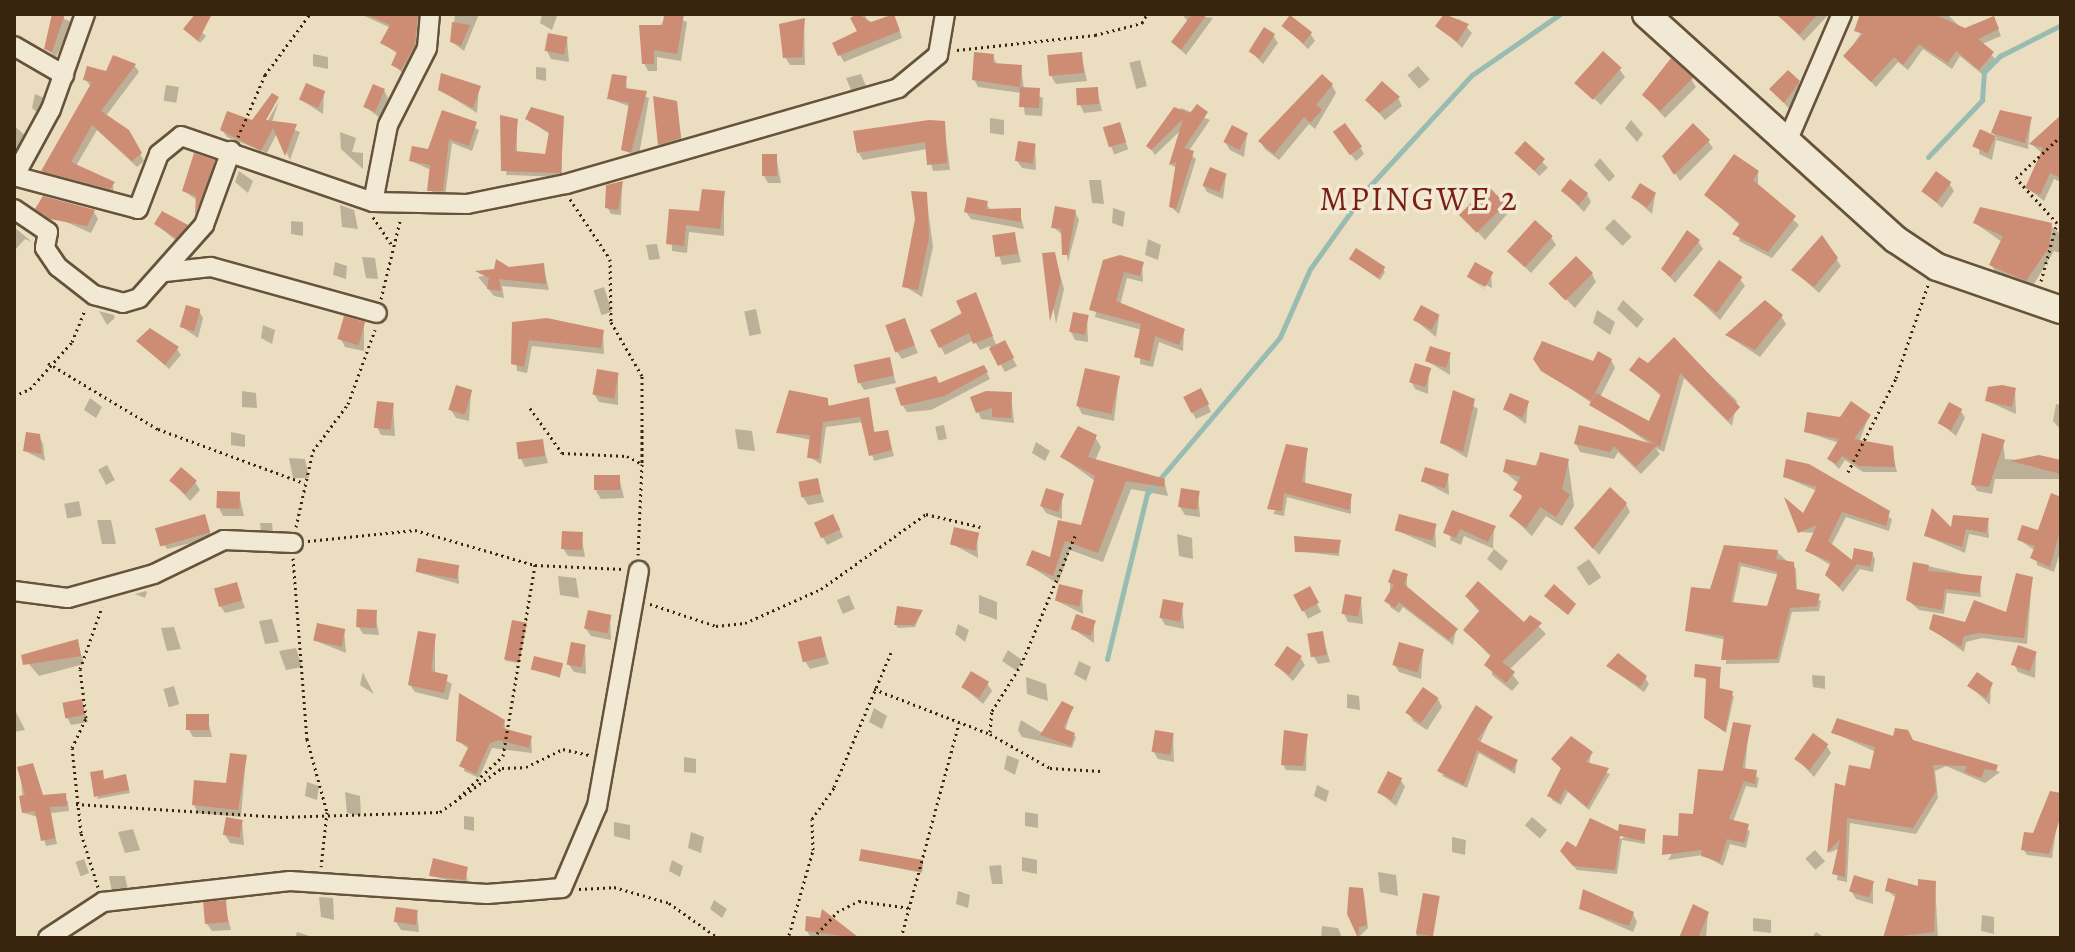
<!DOCTYPE html>
<html>
<head>
<meta charset="utf-8">
<style>
  body { margin:0 }
  #map { position:relative; width:2075px; height:952px; overflow:hidden; background:#ebddbf; font-family:Alegreya,serif }
  div>[style] { position:absolute }
  .shadow>* { inset:0; background:#0003; transform-origin:0 0 }
  .stream>* { height:5px; margin:-2.5px; padding:0 2.5px; transform-origin:2.5px; border-radius:2.5px; background:#98bcb2 }
  .building>* { inset:0; background:#cd8c74; transform-origin:0 0 }
  .path>* { height:3px; margin-top:-1.5px; transform-origin:0; background:repeating-linear-gradient(90deg,#39250d 0 2px,transparent 0 6px) }
  .roads { filter:drop-shadow(2px 0 #66533a) drop-shadow(-2px 0 #66533a) drop-shadow(0 2px #66533a) drop-shadow(0 -2px #66533a) }
  .street>* { height:18px; margin:-9px; padding:0 9px; transform-origin:9px; border-radius:9px; background:#f2e9d5 }
  .secondary>* { height:26px; margin:-13px; padding:0 13px; transform-origin:13px; border-radius:13px; background:#f2e9d5 }
  span { translate:-50% -50%; white-space:nowrap; text-align:center; line-height:1.15; -webkit-text-stroke:7px #f2e9d5; paint-order:stroke }
  .quarter-label { font-size:34px; color:#7a1f14; letter-spacing:2px }
  .frame { position:absolute; inset:0; border:16px solid #39250d; pointer-events:none }
</style>
</head>
<body>
<div id="map">
  <div class="shadow">
    <div style="clip-path:polygon(54px 14px,73px 23px,56px 57px,46px 49px)"></div>
    <div style="clip-path:polygon(360px 14px,421px 14px,417px 50px,404px 74px,393px 65px,398px 54px,383px 43px,391px 28px)"></div>
    <div style="clip-path:polygon(455px 14px,479px 14px,464px 51px,452px 42px)"></div>
    <div style="clip-path:polygon(542px 14px,557px 16px,552px 30px,540px 23px)"></div>
    <div style="clip-path:polygon(666px 14px,687px 22px,681px 61px,657px 57px,657px 71px,648px 71px,644px 63px)"></div>
    <div style="clip-path:polygon(864px 14px,870px 25px,897px 23px,902px 38px,844px 62px,840px 55px,860px 32px,853px 19px)"></div>
    <div style="clip-path:polygon(1182px 14px,1213px 18px,1186px 55px,1173px 42px,1188px 22px)"></div>
    <div style="clip-path:polygon(1789px 14px,1829px 14px,1804px 41px,1784px 19px)"></div>
    <div style="clip-path:polygon(1873px 14px,1947px 14px,1964px 31px,1996px 24px,2001px 36px,1982px 44px,1996px 60px,1983px 75px,1960px 56px,1952px 69px,1923px 49px,1908px 70px,1898px 62px,1876px 87px,1846px 56px)"></div>
    <div style="clip-path:polygon(1459px 19px,1472px 33px,1462px 48px,1445px 31px)"></div>
    <div style="clip-path:polygon(804px 21px,805px 65px,790px 65px,785px 57px)"></div>
    <div style="left:191px;top:23px;width:20px;height:9px;rotate:41deg"></div>
    <div style="clip-path:polygon(1284px 26px,1310px 33px,1315px 41px,1308px 49px)"></div>
    <div style="clip-path:polygon(1273px 35px,1278px 43px,1263px 64px,1250px 51px)"></div>
    <div style="clip-path:polygon(567px 39px,569px 62px,551px 59px,547px 51px)"></div>
    <div style="clip-path:polygon(313px 54px,328px 57px,328px 69px,313px 66px)"></div>
    <div style="clip-path:polygon(1081px 54px,1087px 81px,1056px 84px,1051px 76px)"></div>
    <div style="clip-path:polygon(993px 56px,997px 65px,1021px 67px,1024px 89px,1043px 98px,1042px 116px,1025px 115px,1022px 93px,978px 87px,974px 79px)"></div>
    <div style="left:1140px;top:60px;width:27px;height:11px;rotate:75deg"></div>
    <div style="clip-path:polygon(135px 66px,139px 72px,105px 117px,128px 132px,144px 161px,137px 167px,97px 130px,76px 166px,113px 184px,114px 195px,47px 177px,43px 171px,91px 87px,85px 79px)"></div>
    <div style="left:1418px;top:66px;width:18px;height:14px;rotate:49deg"></div>
    <div style="clip-path:polygon(536px 67px,546px 68px,546px 81px,536px 79px)"></div>
    <div style="clip-path:polygon(1620px 70px,1625px 77px,1601px 105px,1578px 84px)"></div>
    <div style="clip-path:polygon(861px 74px,869px 93px,854px 97px,846px 78px)"></div>
    <div style="clip-path:polygon(626px 78px,627px 90px,649px 98px,639px 155px,623px 150px,631px 107px,610px 99px)"></div>
    <div style="clip-path:polygon(1691px 79px,1696px 87px,1665px 118px,1644px 95px)"></div>
    <div style="clip-path:polygon(1798px 82px,1803px 90px,1789px 109px,1772px 89px)"></div>
    <div style="left:166px;top:85px;width:13px;height:16px;rotate:9deg"></div>
    <div style="clip-path:polygon(1332px 85px,1336px 93px,1315px 129px,1309px 124px,1279px 160px,1265px 149px,1260px 141px)"></div>
    <div style="clip-path:polygon(479px 88px,477px 113px,440px 90px)"></div>
    <div style="clip-path:polygon(1097px 89px,1102px 111px,1084px 113px,1080px 105px)"></div>
    <div style="clip-path:polygon(384px 90px,388px 98px,381px 119px,367px 108px)"></div>
    <div style="clip-path:polygon(324px 92px,323px 114px,301px 100px)"></div>
    <div style="clip-path:polygon(35px 94px,44px 98px,38px 113px,32px 108px)"></div>
    <div style="clip-path:polygon(1398px 98px,1402px 106px,1385px 120px,1368px 100px)"></div>
    <div style="clip-path:polygon(279px 101px,272px 122px,300px 132px,290px 160px,277px 133px,267px 153px,227px 137px,222px 130px,263px 129px)"></div>
    <div style="clip-path:polygon(676px 103px,682px 143px,662px 149px,660px 144px)"></div>
    <div style="clip-path:polygon(1181px 108px,1210px 120px,1188px 152px,1196px 159px,1179px 214px,1171px 207px,1177px 168px,1171px 165px,1182px 129px,1155px 155px,1149px 146px)"></div>
    <div style="clip-path:polygon(443px 112px,479px 130px,472px 151px,452px 143px,445px 197px,432px 196px,431px 170px,411px 161px,429px 152px)"></div>
    <div style="clip-path:polygon(562px 117px,562px 177px,506px 175px,517px 121px,517px 154px,547px 157px,551px 135px,527px 119px)"></div>
    <div style="clip-path:polygon(990px 118px,1004px 120px,1004px 135px,990px 133px)"></div>
    <div style="clip-path:polygon(2061px 118px,2061px 182px,2054px 179px,2044px 201px,2027px 188px,2042px 153px,2031px 144px)"></div>
    <div style="clip-path:polygon(2031px 119px,2028px 149px,1996px 140px,1992px 160px,1979px 154px,1981px 132px,1997px 139px,1993px 133px)"></div>
    <div style="clip-path:polygon(1631px 120px,1643px 134px,1637px 142px,1625px 128px)"></div>
    <div style="clip-path:polygon(944px 123px,950px 170px,933px 171px,927px 149px,863px 160px,859px 153px)"></div>
    <div style="left:1119px;top:124px;width:27px;height:15px;rotate:70deg"></div>
    <div style="clip-path:polygon(14px 126px,25px 135px,14px 165px)"></div>
    <div style="clip-path:polygon(340px 132px,356px 138px,352px 152px,363px 153px,363px 169px,341px 149px)"></div>
    <div style="clip-path:polygon(1247px 134px,1244px 157px,1230px 150px,1225px 142px)"></div>
    <div style="clip-path:polygon(1340px 140px,1360px 147px,1364px 154px,1356px 161px)"></div>
    <div style="clip-path:polygon(1708px 141px,1713px 148px,1680px 181px,1665px 156px)"></div>
    <div style="left:1525px;top:144px;width:33px;height:12px;rotate:46deg"></div>
    <div style="clip-path:polygon(1035px 145px,1036px 170px,1022px 168px,1017px 161px)"></div>
    <div style="clip-path:polygon(776px 156px,781px 183px,768px 183px,764px 176px)"></div>
    <div style="clip-path:polygon(1600px 158px,1615px 176px,1609px 182px,1594px 165px)"></div>
    <div style="clip-path:polygon(213px 162px,217px 169px,199px 219px,198px 201px,184px 191px)"></div>
    <div style="clip-path:polygon(239px 171px,253px 181px,248px 193px,235px 182px)"></div>
    <div style="clip-path:polygon(1758px 172px,1758px 187px,1799px 225px,1772px 258px,1739px 241px,1741px 226px,1707px 196px)"></div>
    <div style="clip-path:polygon(1226px 175px,1223px 199px,1207px 192px,1203px 185px)"></div>
    <div style="clip-path:polygon(1089px 180px,1101px 180px,1104px 204px,1092px 203px)"></div>
    <div style="clip-path:polygon(622px 183px,621px 215px,611px 214px,607px 207px)"></div>
    <div style="clip-path:polygon(1949px 183px,1954px 191px,1942px 208px,1925px 192px)"></div>
    <div style="clip-path:polygon(1563px 191px,1587px 194px,1591px 202px,1584px 212px)"></div>
    <div style="clip-path:polygon(724px 193px,724px 236px,689px 232px,687px 253px,672px 251px,671px 211px,701px 213px)"></div>
    <div style="clip-path:polygon(926px 194px,933px 247px,922px 297px,904px 286px)"></div>
    <div style="clip-path:polygon(1655px 195px,1652px 214px,1633px 197px)"></div>
    <div style="clip-path:polygon(986px 203px,991px 211px,1019px 210px,1024px 229px,971px 219px,966px 212px)"></div>
    <div style="clip-path:polygon(340px 205px,354px 210px,358px 229px,342px 227px)"></div>
    <div style="clip-path:polygon(1504px 205px,1508px 213px,1485px 240px,1464px 217px)"></div>
    <div style="clip-path:polygon(1113px 208px,1125px 212px,1123px 227px,1112px 223px)"></div>
    <div style="clip-path:polygon(37px 209px,94px 212px,98px 219px,91px 233px)"></div>
    <div style="clip-path:polygon(1075px 212px,1079px 220px,1068px 262px,1064px 236px,1053px 227px)"></div>
    <div style="left:1614px;top:219px;width:25px;height:13px;rotate:45deg"></div>
    <div style="clip-path:polygon(291px 221px,303px 222px,303px 236px,291px 234px)"></div>
    <div style="clip-path:polygon(1975px 223px,2050px 225px,2061px 235px,2061px 253px,2054px 251px,2031px 289px,1996px 273px,1991px 264px,2002px 242px)"></div>
    <div style="clip-path:polygon(156px 224px,187px 226px,191px 233px,181px 245px)"></div>
    <div style="clip-path:polygon(14px 227px,32px 242px,25px 239px,14px 251px)"></div>
    <div style="clip-path:polygon(1014px 234px,1021px 262px,1002px 265px,994px 238px)"></div>
    <div style="clip-path:polygon(1551px 237px,1556px 245px,1531px 273px,1510px 252px)"></div>
    <div style="clip-path:polygon(1822px 238px,1841px 266px,1819px 293px,1793px 270px)"></div>
    <div style="clip-path:polygon(1148px 239px,1161px 245px,1158px 260px,1145px 255px)"></div>
    <div style="clip-path:polygon(1698px 241px,1703px 249px,1675px 283px,1663px 269px)"></div>
    <div style="clip-path:polygon(657px 244px,660px 259px,649px 260px,646px 245px)"></div>
    <div style="clip-path:polygon(1054px 254px,1064px 289px,1056px 324px,1044px 255px)"></div>
    <div style="clip-path:polygon(362px 257px,375px 258px,378px 279px,366px 278px)"></div>
    <div style="clip-path:polygon(1352px 260px,1383px 269px,1385px 272px,1380px 280px)"></div>
    <div style="clip-path:polygon(335px 262px,347px 266px,346px 279px,333px 275px)"></div>
    <div style="clip-path:polygon(1105px 262px,1142px 263px,1143px 282px,1127px 278px,1120px 305px,1184px 331px,1183px 351px,1159px 342px,1153px 367px,1140px 364px,1142px 330px,1095px 317px)"></div>
    <div style="clip-path:polygon(543px 265px,549px 290px,502px 286px,504px 298px,494px 296px,478px 277px)"></div>
    <div style="clip-path:polygon(1491px 273px,1492px 288px,1472px 278px,1489px 293px,1469px 277px)"></div>
    <div style="clip-path:polygon(1592px 274px,1596px 282px,1575px 308px,1554px 287px)"></div>
    <div style="clip-path:polygon(1740px 279px,1745px 286px,1720px 320px,1695px 296px)"></div>
    <div style="left:604px;top:287px;width:26px;height:11px;rotate:72deg"></div>
    <div style="clip-path:polygon(1623px 300px,1644px 319px,1637px 328px,1617px 309px)"></div>
    <div style="clip-path:polygon(979px 302px,997px 347px,1004px 343px,1017px 366px,1005px 372px,990px 346px,980px 350px,974px 340px,945px 355px,932px 331px)"></div>
    <div style="left:756px;top:309px;width:25px;height:12px;rotate:78deg"></div>
    <div style="clip-path:polygon(1597px 310px,1615px 322px,1610px 335px,1593px 323px)"></div>
    <div style="clip-path:polygon(99px 311px,114px 315px,115px 318px,107px 325px)"></div>
    <div style="clip-path:polygon(199px 311px,203px 318px,198px 338px,182px 327px)"></div>
    <div style="clip-path:polygon(1781px 316px,1786px 324px,1760px 357px,1728px 336px)"></div>
    <div style="clip-path:polygon(1087px 317px,1088px 342px,1075px 340px,1071px 332px)"></div>
    <div style="clip-path:polygon(1439px 317px,1436px 337px,1415px 320px)"></div>
    <div style="clip-path:polygon(904px 320px,918px 353px,902px 359px,897px 352px)"></div>
    <div style="clip-path:polygon(364px 324px,364px 351px,345px 347px,341px 339px)"></div>
    <div style="clip-path:polygon(514px 324px,603px 332px,604px 354px,532px 346px,527px 373px,517px 371px)"></div>
    <div style="clip-path:polygon(263px 325px,275px 330px,272px 344px,261px 338px)"></div>
    <div style="clip-path:polygon(1674px 340px,1737px 401px,1732px 426px,1684px 378px,1664px 452px,1656px 448px,1660px 454px,1641px 474px,1618px 452px,1614px 459px,1580px 452px,1576px 444px,1650px 444px,1540px 367px,1611px 360px,1615px 368px,1600px 397px,1650px 424px,1662px 397px,1632px 370px,1648px 366px)"></div>
    <div style="clip-path:polygon(139px 341px,177px 349px,181px 355px,169px 369px)"></div>
    <div style="clip-path:polygon(1450px 354px,1450px 375px,1427px 361px)"></div>
    <div style="clip-path:polygon(889px 360px,896px 383px,864px 390px,859px 382px)"></div>
    <div style="clip-path:polygon(984px 367px,990px 379px,931px 410px,907px 412px,903px 406px)"></div>
    <div style="clip-path:polygon(1429px 370px,1428px 394px,1415px 389px,1411px 381px)"></div>
    <div style="clip-path:polygon(618px 374px,618px 405px,599px 402px,594px 394px)"></div>
    <div style="clip-path:polygon(1119px 378px,1114px 421px,1082px 414px,1078px 406px)"></div>
    <div style="clip-path:polygon(2015px 390px,2016px 414px,1987px 401px)"></div>
    <div style="clip-path:polygon(242px 391px,256px 393px,257px 408px,242px 407px)"></div>
    <div style="clip-path:polygon(471px 392px,469px 421px,456px 418px,451px 410px)"></div>
    <div style="clip-path:polygon(1454px 393px,1478px 409px,1467px 458px,1442px 443px)"></div>
    <div style="clip-path:polygon(1011px 394px,1014px 423px,981px 419px,973px 398px)"></div>
    <div style="clip-path:polygon(90px 398px,102px 407px,96px 418px,84px 410px)"></div>
    <div style="clip-path:polygon(1205px 398px,1211px 412px,1196px 419px,1192px 412px)"></div>
    <div style="clip-path:polygon(868px 399px,875px 434px,887px 433px,894px 456px,874px 461px,863px 422px,826px 427px,821px 464px,809px 457px,811px 440px,778px 433px,827px 400px,830px 408px)"></div>
    <div style="clip-path:polygon(1528px 403px,1526px 424px,1505px 409px)"></div>
    <div style="clip-path:polygon(2056px 404px,2061px 405px,2061px 430px,2053px 421px)"></div>
    <div style="clip-path:polygon(393px 405px,395px 436px,381px 435px,377px 427px)"></div>
    <div style="clip-path:polygon(1961px 411px,1965px 418px,1956px 436px,1940px 423px)"></div>
    <div style="clip-path:polygon(1869px 416px,1859px 442px,1891px 448px,1897px 472px,1863px 472px,1845px 460px,1839px 469px,1829px 459px,1839px 443px,1806px 432px)"></div>
    <div style="left:944px;top:425px;width:14px;height:9px;rotate:78deg"></div>
    <div style="clip-path:polygon(735px 429px,752px 431px,755px 451px,738px 449px)"></div>
    <div style="clip-path:polygon(231px 432px,245px 435px,245px 447px,231px 445px)"></div>
    <div style="clip-path:polygon(39px 436px,43px 444px,45px 461px,25px 451px)"></div>
    <div style="clip-path:polygon(1095px 437px,1101px 447px,1095px 461px,1164px 480px,1168px 496px,1131px 489px,1103px 562px,1070px 550px,1058px 584px,1028px 565px,1051px 560px,1060px 522px,1082px 527px,1095px 481px,1062px 457px)"></div>
    <div style="clip-path:polygon(542px 441px,548px 463px,525px 467px,521px 459px)"></div>
    <div style="clip-path:polygon(1036px 442px,1050px 451px,1045px 461px,1032px 453px)"></div>
    <div style="clip-path:polygon(2003px 442px,2005px 459px,2061px 463px,2061px 479px,1995px 479px,1992px 494px,1977px 491px,1973px 484px)"></div>
    <div style="clip-path:polygon(1307px 450px,1305px 485px,1351px 496px,1351px 514px,1287px 497px,1284px 516px,1273px 514px)"></div>
    <div style="clip-path:polygon(1541px 454px,1568px 461px,1574px 506px,1562px 526px,1546px 516px,1532px 536px,1511px 516px,1522px 500px,1519px 484px,1505px 472px,1534px 468px)"></div>
    <div style="clip-path:polygon(289px 458px,305px 459px,309px 478px,293px 478px)"></div>
    <div style="left:107px;top:465px;width:17px;height:10px;rotate:62deg"></div>
    <div style="clip-path:polygon(1808px 466px,1892px 519px,1889px 531px,1846px 517px,1831px 546px,1853px 564px,1872px 553px,1875px 559px,1873px 572px,1860px 569px,1843px 592px,1827px 575px,1832px 566px,1807px 551px,1816px 533px,1800px 532px,1817px 491px,1785px 477px)"></div>
    <div style="clip-path:polygon(1448px 475px,1449px 495px,1424px 482px)"></div>
    <div style="clip-path:polygon(619px 477px,624px 498px,601px 499px,596px 491px)"></div>
    <div style="clip-path:polygon(172px 481px,195px 482px,200px 490px,190px 501px)"></div>
    <div style="clip-path:polygon(817px 481px,824px 502px,808px 505px,803px 497px)"></div>
    <div style="clip-path:polygon(1198px 493px,1200px 517px,1185px 515px,1180px 507px)"></div>
    <div style="clip-path:polygon(239px 494px,244px 516px,223px 516px,219px 508px)"></div>
    <div style="clip-path:polygon(1062px 496px,1062px 519px,1046px 513px,1041px 505px)"></div>
    <div style="clip-path:polygon(2061px 499px,2061px 549px,2054px 572px,2037px 565px,2035px 551px,2020px 540px,2039px 533px)"></div>
    <div style="left:79px;top:501px;width:15px;height:15px;rotate:79deg"></div>
    <div style="clip-path:polygon(1626px 504px,1630px 512px,1599px 555px,1576px 528px)"></div>
    <div style="clip-path:polygon(1453px 512px,1494px 527px,1493px 548px,1508px 561px,1501px 571px,1487px 559px,1494px 549px,1464px 536px,1461px 545px,1450px 540px)"></div>
    <div style="clip-path:polygon(204px 516px,212px 538px,167px 549px,163px 543px)"></div>
    <div style="clip-path:polygon(1988px 519px,1989px 538px,1969px 534px,1965px 553px,1926px 536px)"></div>
    <div style="clip-path:polygon(97px 520px,111px 520px,116px 544px,102px 544px)"></div>
    <div style="clip-path:polygon(260px 523px,272px 523px,273px 533px,261px 532px)"></div>
    <div style="clip-path:polygon(816px 524px,837px 524px,843px 537px,827px 545px)"></div>
    <div style="clip-path:polygon(1435px 526px,1436px 548px,1396px 530px)"></div>
    <div style="clip-path:polygon(581px 534px,585px 557px,568px 556px,563px 548px)"></div>
    <div style="clip-path:polygon(1177px 534px,1192px 538px,1193px 559px,1179px 556px)"></div>
    <div style="clip-path:polygon(977px 535px,978px 558px,952px 544px)"></div>
    <div style="clip-path:polygon(1340px 542px,1339px 556px,1297px 551px)"></div>
    <div style="clip-path:polygon(evenodd,1725px 547px,1777px 552px,1796px 569px,1797px 591px,1821px 601px,1819px 611px,1792px 612px,1779px 663px,1726px 664px,1726px 640px,1687px 631px,1711px 592px,1725px 547px,1741px 566px,1779px 575px,1768px 608px,1733px 604px,1741px 566px)"></div>
    <div style="left:1589px;top:559px;width:22px;height:15px;rotate:56deg"></div>
    <div style="clip-path:polygon(1928px 566px,1980px 578px,1981px 597px,1947px 593px,1944px 614px,1919px 610px,1908px 600px)"></div>
    <div style="clip-path:polygon(458px 567px,459px 584px,417px 572px)"></div>
    <div style="clip-path:polygon(558px 576px,576px 578px,579px 598px,560px 595px)"></div>
    <div style="clip-path:polygon(1407px 576px,1407px 590px,1456px 630px,1453px 645px,1403px 607px,1399px 613px,1390px 607px,1390px 582px)"></div>
    <div style="clip-path:polygon(2032px 579px,2027px 644px,1982px 638px,1966px 642px,1964px 652px,1931px 629px,2008px 615px)"></div>
    <div style="clip-path:polygon(236px 584px,245px 608px,225px 613px,220px 605px)"></div>
    <div style="left:1309px;top:588px;width:27px;height:15px;rotate:63deg"></div>
    <div style="clip-path:polygon(147px 592px,145px 598px,135px 594px,146px 591px)"></div>
    <div style="clip-path:polygon(1082px 592px,1083px 614px,1057px 601px)"></div>
    <div style="left:849px;top:595px;width:15px;height:13px;rotate:67deg"></div>
    <div style="clip-path:polygon(979px 595px,997px 602px,997px 620px,979px 613px)"></div>
    <div style="clip-path:polygon(1467px 597px,1524px 626px,1530px 617px,1546px 634px,1509px 670px,1519px 683px,1512px 691px,1492px 675px,1492px 658px,1465px 630px,1480px 613px)"></div>
    <div style="clip-path:polygon(1361px 599px,1363px 624px,1348px 622px,1344px 614px)"></div>
    <div style="clip-path:polygon(1182px 605px,1184px 629px,1165px 625px,1161px 618px)"></div>
    <div style="clip-path:polygon(922px 611px,915px 627px,898px 628px,896px 625px)"></div>
    <div style="clip-path:polygon(375px 612px,379px 635px,363px 634px,358px 626px)"></div>
    <div style="clip-path:polygon(610px 617px,611px 640px,591px 636px,586px 629px)"></div>
    <div style="clip-path:polygon(272px 619px,279px 642px,265px 644px,259px 621px)"></div>
    <div style="clip-path:polygon(1094px 623px,1094px 643px,1073px 629px)"></div>
    <div style="clip-path:polygon(958px 624px,969px 630px,965px 642px,955px 634px)"></div>
    <div style="clip-path:polygon(526px 625px,519px 663px,506px 661px,504px 658px)"></div>
    <div style="clip-path:polygon(174px 627px,181px 649px,167px 651px,161px 628px)"></div>
    <div style="clip-path:polygon(344px 630px,346px 653px,316px 641px)"></div>
    <div style="clip-path:polygon(1322px 633px,1330px 662px,1318px 664px,1314px 657px)"></div>
    <div style="clip-path:polygon(435px 636px,435px 674px,452px 684px,448px 700px,415px 692px,410px 685px)"></div>
    <div style="clip-path:polygon(820px 638px,829px 664px,810px 669px,805px 661px)"></div>
    <div style="clip-path:polygon(77px 641px,84px 664px,39px 676px,28px 663px)"></div>
    <div style="clip-path:polygon(585px 646px,586px 674px,574px 672px,569px 665px)"></div>
    <div style="clip-path:polygon(296px 648px,302px 667px,286px 670px,279px 651px)"></div>
    <div style="clip-path:polygon(1008px 650px,1022px 660px,1017px 671px,1002px 661px)"></div>
    <div style="clip-path:polygon(1423px 651px,1421px 679px,1399px 672px,1394px 664px)"></div>
    <div style="clip-path:polygon(2036px 654px,2035px 678px,2018px 672px,2014px 664px)"></div>
    <div style="clip-path:polygon(1300px 657px,1305px 665px,1293px 681px,1276px 665px)"></div>
    <div style="clip-path:polygon(1079px 661px,1091px 667px,1086px 681px,1074px 674px)"></div>
    <div style="clip-path:polygon(561px 665px,560px 678px,533px 669px)"></div>
    <div style="clip-path:polygon(1609px 667px,1645px 678px,1649px 684px,1644px 692px)"></div>
    <div style="clip-path:polygon(1720px 669px,1720px 690px,1734px 696px,1726px 733px,1706px 717px,1708px 680px,1696px 676px)"></div>
    <div style="clip-path:polygon(363px 672px,365px 677px,374px 694px,360px 685px)"></div>
    <div style="clip-path:polygon(1812px 675px,1825px 676px,1825px 689px,1813px 687px)"></div>
    <div style="clip-path:polygon(1026px 677px,1046px 684px,1048px 701px,1027px 694px)"></div>
    <div style="clip-path:polygon(987px 683px,992px 691px,983px 704px,963px 687px)"></div>
    <div style="clip-path:polygon(1991px 684px,1990px 705px,1970px 686px)"></div>
    <div style="left:174px;top:686px;width:19px;height:11px;rotate:74deg"></div>
    <div style="clip-path:polygon(1347px 694px,1359px 696px,1360px 710px,1347px 708px)"></div>
    <div style="clip-path:polygon(1438px 699px,1442px 707px,1427px 730px,1413px 721px,1409px 713px)"></div>
    <div style="clip-path:polygon(81px 701px,88px 722px,71px 725px,67px 717px)"></div>
    <div style="clip-path:polygon(14px 708px,25px 730px,14px 732px)"></div>
    <div style="clip-path:polygon(874px 708px,887px 716px,882px 729px,869px 722px)"></div>
    <div style="clip-path:polygon(1072px 708px,1065px 731px,1076px 737px,1072px 748px,1022px 737px,1018px 730px,1021px 720px,1044px 734px)"></div>
    <div style="clip-path:polygon(207px 716px,212px 737px,193px 737px,189px 730px)"></div>
    <div style="clip-path:polygon(1491px 718px,1480px 743px,1517px 761px,1515px 774px,1479px 753px,1467px 788px,1442px 776px)"></div>
    <div style="clip-path:polygon(504px 721px,506px 731px,531px 738px,532px 753px,492px 748px,479px 778px,464px 771px,469px 749px,458px 741px)"></div>
    <div style="clip-path:polygon(1749px 727px,1745px 770px,1759px 778px,1757px 788px,1746px 786px,1733px 822px,1750px 831px,1746px 848px,1730px 844px,1723px 866px,1703px 855px,1668px 860px)"></div>
    <div style="clip-path:polygon(1834px 733px,1912px 742px,2000px 772px,1985px 783px,1946px 766px,1935px 771px,1938px 798px,1916px 834px,1850px 823px,1847px 882px,1837px 880px,1840px 848px,1829px 853px,1833px 798px,1837px 785px,1847px 789px,1872px 771px,1876px 752px)"></div>
    <div style="clip-path:polygon(1173px 735px,1174px 762px,1158px 759px,1153px 751px)"></div>
    <div style="clip-path:polygon(1307px 736px,1306px 771px,1286px 770px,1283px 765px)"></div>
    <div style="clip-path:polygon(1826px 745px,1831px 753px,1814px 777px,1797px 759px)"></div>
    <div style="clip-path:polygon(1591px 754px,1589px 765px,1610px 774px,1589px 810px,1568px 792px,1561px 805px,1552px 800px,1562px 769px,1553px 760px)"></div>
    <div style="clip-path:polygon(1007px 755px,1019px 760px,1015px 775px,1004px 769px)"></div>
    <div style="clip-path:polygon(246px 757px,241px 817px,198px 813px,194px 805px,228px 785px)"></div>
    <div style="clip-path:polygon(684px 757px,696px 759px,696px 773px,684px 772px)"></div>
    <div style="clip-path:polygon(32px 765px,43px 797px,68px 801px,69px 811px,51px 813px,57px 844px,46px 846px,38px 817px,24px 813px,20px 769px)"></div>
    <div style="clip-path:polygon(1400px 779px,1405px 787px,1396px 806px,1380px 793px)"></div>
    <div style="clip-path:polygon(127px 780px,130px 793px,97px 799px,104px 781px)"></div>
    <div style="clip-path:polygon(307px 782px,319px 786px,317px 800px,305px 796px)"></div>
    <div style="clip-path:polygon(1317px 785px,1329px 791px,1326px 802px,1314px 796px)"></div>
    <div style="clip-path:polygon(345px 792px,360px 796px,361px 816px,347px 813px)"></div>
    <div style="clip-path:polygon(2061px 795px,2052px 858px,2027px 855px,2023px 849px)"></div>
    <div style="clip-path:polygon(1025px 812px,1038px 814px,1038px 828px,1025px 826px)"></div>
    <div style="clip-path:polygon(464px 816px,474px 817px,474px 831px,464px 829px)"></div>
    <div style="left:1532px;top:817px;width:20px;height:11px;rotate:41deg"></div>
    <div style="clip-path:polygon(242px 822px,244px 845px,230px 843px,225px 835px)"></div>
    <div style="clip-path:polygon(614px 822px,630px 825px,630px 840px,614px 836px)"></div>
    <div style="clip-path:polygon(133px 829px,140px 850px,125px 853px,118px 832px)"></div>
    <div style="clip-path:polygon(1645px 831px,1645px 844px,1622px 840px,1617px 874px,1577px 870px,1565px 856px)"></div>
    <div style="clip-path:polygon(691px 832px,704px 837px,701px 853px,688px 848px)"></div>
    <div style="clip-path:polygon(1452px 837px,1466px 840px,1465px 855px,1452px 852px)"></div>
    <div style="left:1815px;top:850px;width:15px;height:13px;rotate:48deg"></div>
    <div style="clip-path:polygon(1022px 857px,1037px 860px,1037px 874px,1022px 871px)"></div>
    <div style="left:84px;top:859px;width:15px;height:9px;rotate:70deg"></div>
    <div style="clip-path:polygon(672px 860px,683px 866px,680px 877px,669px 871px)"></div>
    <div style="clip-path:polygon(862px 861px,921px 862px,923px 865px,922px 873px)"></div>
    <div style="clip-path:polygon(1001px 865px,1003px 884px,992px 884px,989px 866px)"></div>
    <div style="clip-path:polygon(466px 869px,468px 885px,431px 876px)"></div>
    <div style="clip-path:polygon(1378px 872px,1396px 875px,1398px 896px,1380px 892px)"></div>
    <div style="clip-path:polygon(109px 876px,125px 876px,129px 895px,113px 897px)"></div>
    <div style="clip-path:polygon(1873px 882px,1873px 904px,1856px 899px,1851px 891px)"></div>
    <div style="clip-path:polygon(1935px 883px,1938px 938px,1885px 938px,1897px 899px,1887px 890px)"></div>
    <div style="clip-path:polygon(1352px 889px,1364px 894px,1368px 928px,1358px 938px)"></div>
    <div style="clip-path:polygon(958px 891px,970px 895px,968px 908px,956px 904px)"></div>
    <div style="clip-path:polygon(319px 897px,333px 898px,334px 920px,321px 917px)"></div>
    <div style="clip-path:polygon(1439px 898px,1433px 938px,1417px 936px,1416px 933px)"></div>
    <div style="clip-path:polygon(714px 900px,727px 909px,722px 918px,710px 909px)"></div>
    <div style="clip-path:polygon(224px 903px,231px 930px,212px 931px,207px 924px)"></div>
    <div style="clip-path:polygon(1581px 909px,1633px 914px,1637px 922px,1633px 932px)"></div>
    <div style="clip-path:polygon(417px 912px,419px 932px,401px 930px,396px 922px)"></div>
    <div style="clip-path:polygon(1708px 913px,1706px 938px,1680px 938px)"></div>
    <div style="clip-path:polygon(1982px 915px,1994px 917px,1994px 934px,1981px 931px)"></div>
    <div style="clip-path:polygon(1753px 918px,1771px 920px,1771px 933px,1753px 931px)"></div>
    <div style="clip-path:polygon(1322px 926px,1338px 928px,1342px 938px,1321px 938px)"></div>
    <div style="clip-path:polygon(807px 931px,853px 935px,854px 938px,811px 938px)"></div>
    <div style="clip-path:polygon(297px 932px,316px 938px,295px 938px)"></div>
    <div style="clip-path:polygon(1816px 932px,1825px 938px,1812px 938px)"></div>
  </div>
  <div class="stream">
    <div style="left:1928px;top:157px;width:79px;rotate:-46.5deg"></div>
    <div style="left:1982px;top:100px;width:28px;rotate:-86deg"></div>
    <div style="left:1984px;top:72px;width:23px;rotate:-45deg"></div>
    <div style="left:2000px;top:56px;width:68px;rotate:-26.9deg"></div>
    <div style="left:1107px;top:659px;width:170px;rotate:-76.4deg"></div>
    <div style="left:1147px;top:494px;width:206px;rotate:-49.7deg"></div>
    <div style="left:1280px;top:337px;width:74px;rotate:-66.2deg"></div>
    <div style="left:1310px;top:269px;width:98px;rotate:-54.5deg"></div>
    <div style="left:1367px;top:189px;width:155px;rotate:-47.4deg"></div>
    <div style="left:1472px;top:75px;width:107px;rotate:-34.7deg"></div>
  </div>
  <div class="building">
    <div style="clip-path:polygon(52px 14px,65px 14px,52px 52px,44px 49px)"></div>
    <div style="clip-path:polygon(195px 14px,212px 14px,198px 41px,183px 29px)"></div>
    <div style="clip-path:polygon(365px 14px,418px 14px,415px 45px,401px 70px,391px 65px,397px 52px,380px 43px,390px 25px)"></div>
    <div style="clip-path:polygon(664px 14px,684px 14px,677px 54px,654px 50px,654px 64px,642px 64px,639px 25px,663px 25px)"></div>
    <div style="clip-path:polygon(857px 14px,871px 22px,894px 14px,900px 31px,838px 56px,832px 43px,857px 31px,850px 18px)"></div>
    <div style="clip-path:polygon(1192px 14px,1207px 14px,1181px 50px,1171px 42px)"></div>
    <div style="clip-path:polygon(1444px 14px,1469px 24px,1457px 42px,1435px 26px)"></div>
    <div style="clip-path:polygon(1776px 14px,1818px 14px,1799px 35px)"></div>
    <div style="clip-path:polygon(1860px 14px,1933px 14px,1965px 28px,1994px 16px,1999px 29px,1978px 39px,1994px 52px,1979px 70px,1956px 51px,1948px 63px,1919px 44px,1903px 65px,1894px 57px,1871px 82px,1843px 56px,1863px 34px,1854px 31px)"></div>
    <div style="left:1290px;top:15px;width:28px;height:14px;rotate:38deg"></div>
    <div style="clip-path:polygon(805px 18px,802px 57px,783px 58px,779px 24px)"></div>
    <div style="clip-path:polygon(452px 22px,470px 25px,461px 46px,450px 42px)"></div>
    <div style="left:1264px;top:27px;width:13px;height:29px;rotate:32deg"></div>
    <div style="left:548px;top:33px;width:20px;height:18px;rotate:11deg"></div>
    <div style="left:1603px;top:51px;width:25px;height:43px;rotate:42deg"></div>
    <div style="clip-path:polygon(974px 52px,994px 54px,993px 63px,1022px 65px,1020px 87px,972px 80px)"></div>
    <div style="left:1082px;top:52px;width:21px;height:35px;rotate:85deg"></div>
    <div style="clip-path:polygon(113px 55px,136px 64px,101px 111px,129px 130px,142px 153px,132px 161px,92px 125px,71px 162px,115px 182px,110px 189px,41px 171px,92px 82px,83px 80px,87px 66px,106px 71px)"></div>
    <div style="clip-path:polygon(1671px 58px,1693px 78px,1660px 111px,1642px 95px)"></div>
    <div style="clip-path:polygon(1788px 70px,1800px 81px,1784px 103px,1769px 89px)"></div>
    <div style="clip-path:polygon(441px 73px,481px 86px,473px 108px,438px 90px)"></div>
    <div style="clip-path:polygon(612px 74px,627px 76px,625px 88px,647px 91px,631px 153px,621px 150px,629px 103px,607px 99px)"></div>
    <div style="clip-path:polygon(1322px 74px,1333px 84px,1316px 105px,1322px 110px,1310px 123px,1304px 117px,1274px 154px,1258px 141px)"></div>
    <div style="clip-path:polygon(1382px 81px,1400px 97px,1379px 113px,1365px 100px)"></div>
    <div style="left:306px;top:83px;width:21px;height:18px;rotate:23deg"></div>
    <div style="left:373px;top:84px;width:13px;height:25px;rotate:23deg"></div>
    <div style="left:1020px;top:87px;width:20px;height:20px;rotate:3deg"></div>
    <div style="left:1098px;top:87px;width:17px;height:22px;rotate:87deg"></div>
    <div style="clip-path:polygon(272px 93px,279px 97px,266px 120px,297px 124px,285px 156px,273px 128px,261px 151px,220px 130px,227px 111px,252px 120px)"></div>
    <div style="clip-path:polygon(653px 96px,677px 101px,681px 138px,658px 145px)"></div>
    <div style="clip-path:polygon(1197px 104px,1208px 112px,1184px 148px,1194px 151px,1176px 209px,1169px 207px,1176px 162px,1169px 165px,1183px 119px,1151px 150px,1146px 146px,1174px 107px,1190px 113px)"></div>
    <div style="clip-path:polygon(531px 107px,564px 116px,561px 173px,501px 171px,500px 115px,518px 119px,515px 151px,545px 154px,549px 132px,525px 119px)"></div>
    <div style="clip-path:polygon(442px 110px,477px 122px,469px 146px,449px 139px,443px 191px,427px 191px,430px 165px,409px 161px,412px 146px,428px 149px)"></div>
    <div style="clip-path:polygon(2000px 110px,2032px 117px,2025px 143px,1991px 133px)"></div>
    <div style="clip-path:polygon(2061px 115px,2061px 178px,2050px 173px,2040px 195px,2025px 188px,2043px 148px,2029px 144px)"></div>
    <div style="clip-path:polygon(929px 120px,945px 121px,947px 163px,927px 165px,925px 142px,857px 153px,853px 131px)"></div>
    <div style="left:1120px;top:122px;width:21px;height:18px;rotate:73deg"></div>
    <div style="left:1345px;top:123px;width:29px;height:15px;rotate:54deg"></div>
    <div style="clip-path:polygon(1693px 123px,1710px 140px,1674px 175px,1662px 156px)"></div>
    <div style="left:1232px;top:125px;width:18px;height:19px;rotate:27deg"></div>
    <div style="left:1980px;top:129px;width:17px;height:19px;rotate:24deg"></div>
    <div style="left:1018px;top:141px;width:18px;height:20px;rotate:9deg"></div>
    <div style="left:1525px;top:141px;width:27px;height:16px;rotate:42deg"></div>
    <div style="clip-path:polygon(194px 153px,215px 160px,195px 215px,196px 196px,182px 191px)"></div>
    <div style="left:777px;top:154px;width:22px;height:15px;rotate:90deg"></div>
    <div style="clip-path:polygon(1734px 154px,1759px 171px,1753px 180px,1796px 216px,1768px 252px,1732px 234px,1740px 223px,1704px 195px)"></div>
    <div style="left:1210px;top:167px;width:18px;height:20px;rotate:22deg"></div>
    <div style="left:1936px;top:171px;width:19px;height:25px;rotate:36deg"></div>
    <div style="left:1570px;top:179px;width:23px;height:15px;rotate:38deg"></div>
    <div style="clip-path:polygon(623px 181px,618px 210px,605px 208px,606px 185px)"></div>
    <div style="left:1640px;top:183px;width:19px;height:17px;rotate:32deg"></div>
    <div style="left:1488px;top:186px;width:25px;height:41px;rotate:45deg"></div>
    <div style="clip-path:polygon(702px 189px,725px 191px,720px 229px,686px 225px,684px 246px,666px 244px,669px 209px,699px 211px)"></div>
    <div style="clip-path:polygon(911px 191px,927px 192px,929px 238px,918px 290px,902px 287px,915px 219px)"></div>
    <div style="clip-path:polygon(43px 196px,95px 210px,87px 226px,50px 219px,35px 209px)"></div>
    <div style="clip-path:polygon(967px 197px,988px 201px,986px 209px,1021px 208px,1021px 222px,964px 212px)"></div>
    <div style="clip-path:polygon(1055px 206px,1076px 210px,1068px 255px,1062px 255px,1061px 229px,1051px 228px)"></div>
    <div style="clip-path:polygon(1980px 207px,2052px 223px,2049px 247px,2026px 281px,1989px 265px,2003px 236px,1973px 223px)"></div>
    <div style="clip-path:polygon(162px 211px,188px 225px,176px 238px,154px 224px)"></div>
    <div style="left:1535px;top:220px;width:24px;height:42px;rotate:42deg"></div>
    <div style="clip-path:polygon(1687px 230px,1700px 240px,1670px 277px,1661px 269px)"></div>
    <div style="left:1015px;top:232px;width:22px;height:23px;rotate:82deg"></div>
    <div style="clip-path:polygon(1822px 235px,1838px 258px,1814px 287px,1791px 270px)"></div>
    <div style="left:1356px;top:248px;width:35px;height:13px;rotate:33deg"></div>
    <div style="clip-path:polygon(1055px 252px,1061px 280px,1050px 321px,1042px 253px)"></div>
    <div style="clip-path:polygon(1120px 255px,1144px 262px,1140px 276px,1124px 272px,1116px 301px,1185px 329px,1179px 345px,1155px 336px,1150px 361px,1134px 357px,1141px 324px,1089px 310px,1103px 260px)"></div>
    <div style="left:1576px;top:256px;width:24px;height:39px;rotate:45deg"></div>
    <div style="clip-path:polygon(496px 259px,509px 267px,544px 263px,546px 284px,499px 279px,501px 291px,487px 289px,489px 278px,475px 271px,494px 269px)"></div>
    <div style="left:1719px;top:260px;width:29px;height:44px;rotate:36deg"></div>
    <div style="left:1475px;top:262px;width:21px;height:17px;rotate:29deg"></div>
    <div style="clip-path:polygon(976px 292px,993px 336px,973px 344px,969px 333px,939px 348px,930px 330px,962px 314px,956px 301px)"></div>
    <div style="clip-path:polygon(1765px 300px,1783px 315px,1755px 350px,1725px 335px)"></div>
    <div style="left:186px;top:305px;width:15px;height:23px;rotate:16deg"></div>
    <div style="left:1421px;top:305px;width:21px;height:17px;rotate:28deg"></div>
    <div style="left:1073px;top:312px;width:16px;height:20px;rotate:11deg"></div>
    <div style="left:344px;top:316px;width:22px;height:24px;rotate:16deg"></div>
    <div style="clip-path:polygon(547px 318px,604px 330px,601px 348px,529px 340px,524px 367px,511px 364px,512px 322px)"></div>
    <div style="left:905px;top:318px;width:29px;height:21px;rotate:70deg"></div>
    <div style="clip-path:polygon(150px 328px,179px 347px,165px 365px,136px 341px)"></div>
    <div style="clip-path:polygon(1674px 337px,1740px 407px,1728px 421px,1680px 373px,1660px 447px,1589px 405px,1596px 393px,1649px 421px,1661px 394px,1629px 370px,1639px 357px,1648px 363px)"></div>
    <div style="left:1005px;top:340px;width:20px;height:18px;rotate:63deg"></div>
    <div style="clip-path:polygon(1542px 341px,1593px 361px,1598px 351px,1612px 359px,1591px 401px,1541px 371px,1533px 359px)"></div>
    <div style="left:1430px;top:346px;width:22px;height:16px;rotate:18deg"></div>
    <div style="left:890px;top:357px;width:19px;height:37px;rotate:78deg"></div>
    <div style="left:1415px;top:363px;width:17px;height:20px;rotate:17deg"></div>
    <div style="clip-path:polygon(984px 365px,988px 372px,944px 396px,901px 406px,895px 388px,936px 376px,939px 383px)"></div>
    <div style="left:1085px;top:368px;width:36px;height:39px;rotate:13deg"></div>
    <div style="left:597px;top:369px;width:22px;height:26px;rotate:10deg"></div>
    <div style="left:456px;top:385px;width:17px;height:26px;rotate:17deg"></div>
    <div style="clip-path:polygon(2002px 385px,2016px 388px,2012px 407px,1985px 401px,1988px 387px)"></div>
    <div style="left:1201px;top:388px;width:18px;height:20px;rotate:63deg"></div>
    <div style="clip-path:polygon(789px 390px,828px 398px,828px 406px,869px 397px,874px 432px,888px 430px,892px 450px,869px 456px,860px 417px,823px 422px,819px 459px,807px 458px,810px 435px,776px 433px)"></div>
    <div style="clip-path:polygon(1453px 390px,1475px 399px,1463px 452px,1440px 443px)"></div>
    <div style="clip-path:polygon(986px 391px,1012px 392px,1011px 418px,992px 417px,992px 408px,976px 413px,970px 397px)"></div>
    <div style="left:1510px;top:393px;width:21px;height:18px;rotate:23deg"></div>
    <div style="left:377px;top:401px;width:17px;height:27px;rotate:7deg"></div>
    <div style="clip-path:polygon(1851px 401px,1871px 415px,1854px 439px,1893px 446px,1895px 467px,1859px 466px,1842px 456px,1836px 464px,1827px 459px,1839px 439px,1804px 432px,1807px 412px,1840px 417px)"></div>
    <div style="left:1949px;top:402px;width:15px;height:24px;rotate:28deg"></div>
    <div style="clip-path:polygon(1579px 425px,1619px 435px,1657px 445px,1636px 467px,1614px 446px,1610px 452px,1574px 444px)"></div>
    <div style="clip-path:polygon(1078px 426px,1097px 435px,1088px 457px,1165px 479px,1164px 487px,1126px 481px,1098px 553px,1065px 541px,1053px 576px,1026px 565px,1032px 550px,1050px 557px,1058px 520px,1081px 525px,1095px 476px,1060px 457px)"></div>
    <div style="clip-path:polygon(26px 432px,40px 434px,42px 454px,23px 451px)"></div>
    <div style="clip-path:polygon(1982px 433px,2005px 440px,1989px 487px,1971px 485px)"></div>
    <div style="left:543px;top:439px;width:17px;height:27px;rotate:83deg"></div>
    <div style="clip-path:polygon(1286px 444px,1308px 448px,1302px 482px,1352px 494px,1349px 510px,1284px 493px,1282px 511px,1267px 509px)"></div>
    <div style="clip-path:polygon(1540px 452px,1569px 459px,1562px 489px,1570px 495px,1556px 517px,1540px 507px,1526px 528px,1509px 516px,1523px 496px,1513px 490px,1521px 477px,1503px 472px,1506px 459px,1537px 466px)"></div>
    <div style="clip-path:polygon(2039px 455px,2061px 460px,2061px 474px,2010px 461px)"></div>
    <div style="clip-path:polygon(1786px 459px,1809px 464px,1890px 511px,1886px 526px,1842px 512px,1828px 541px,1852px 560px,1854px 548px,1873px 552px,1870px 567px,1857px 564px,1839px 587px,1825px 575px,1831px 562px,1805px 551px,1817px 525px,1798px 533px,1784px 497px,1803px 513px,1817px 487px,1783px 477px)"></div>
    <div style="left:181px;top:467px;width:21px;height:18px;rotate:41deg"></div>
    <div style="left:1425px;top:467px;width:25px;height:15px;rotate:16deg"></div>
    <div style="left:620px;top:475px;width:15px;height:26px;rotate:90deg"></div>
    <div style="left:818px;top:478px;width:16px;height:20px;rotate:79deg"></div>
    <div style="clip-path:polygon(1610px 487px,1627px 503px,1593px 549px,1574px 528px)"></div>
    <div style="left:1046px;top:488px;width:19px;height:19px;rotate:18deg"></div>
    <div style="left:1181px;top:488px;width:19px;height:19px;rotate:9deg"></div>
    <div style="left:217px;top:491px;width:23px;height:17px;rotate:2deg"></div>
    <div style="clip-path:polygon(2051px 493px,2061px 497px,2061px 527px,2050px 567px,2030px 558px,2035px 546px,2017px 540px,2022px 525px,2038px 530px)"></div>
    <div style="clip-path:polygon(1932px 508px,1951px 527px,1953px 515px,1989px 518px,1986px 533px,1966px 529px,1962px 547px,1924px 536px)"></div>
    <div style="clip-path:polygon(1452px 510px,1496px 526px,1488px 542px,1460px 529px,1456px 538px,1443px 533px)"></div>
    <div style="left:205px;top:514px;width:19px;height:52px;rotate:74deg"></div>
    <div style="left:833px;top:514px;width:17px;height:21px;rotate:65deg"></div>
    <div style="left:1399px;top:514px;width:39px;height:17px;rotate:15deg"></div>
    <div style="left:954px;top:527px;width:26px;height:18px;rotate:13deg"></div>
    <div style="left:562px;top:531px;width:21px;height:18px;rotate:3deg"></div>
    <div style="clip-path:polygon(1294px 536px,1341px 540px,1338px 553px,1295px 552px)"></div>
    <div style="clip-path:polygon(evenodd,1724px 545px,1778px 550px,1776px 559px,1794px 562px,1796px 589px,1820px 594px,1817px 606px,1790px 608px,1777px 659px,1721px 660px,1724px 636px,1685px 631px,1691px 587px,1710px 589px,1724px 545px,1739px 562px,1778px 572px,1767px 606px,1731px 602px,1739px 562px)"></div>
    <div style="left:418px;top:558px;width:42px;height:14px;rotate:10deg"></div>
    <div style="clip-path:polygon(1913px 562px,1929px 565px,1928px 571px,1982px 576px,1979px 593px,1945px 589px,1942px 610px,1915px 605px,1906px 600px)"></div>
    <div style="clip-path:polygon(1393px 569px,1408px 574px,1404px 584px,1458px 629px,1449px 640px,1399px 602px,1395px 608px,1384px 601px,1394px 585px,1388px 582px)"></div>
    <div style="clip-path:polygon(2016px 573px,2033px 577px,2024px 638px,1978px 633px,1964px 636px,1961px 647px,1929px 629px,1933px 614px,1965px 622px,1974px 600px,2006px 612px)"></div>
    <div style="clip-path:polygon(1478px 581px,1524px 622px,1530px 615px,1542px 623px,1502px 662px,1515px 672px,1506px 683px,1484px 665px,1491px 655px,1463px 630px,1480px 610px,1465px 596px)"></div>
    <div style="left:237px;top:582px;width:19px;height:24px;rotate:74deg"></div>
    <div style="left:1059px;top:584px;width:25px;height:17px;rotate:14deg"></div>
    <div style="clip-path:polygon(1554px 584px,1576px 604px,1568px 615px,1544px 596px)"></div>
    <div style="left:1310px;top:586px;width:19px;height:19px;rotate:62deg"></div>
    <div style="left:1345px;top:594px;width:17px;height:20px;rotate:10deg"></div>
    <div style="left:1163px;top:599px;width:21px;height:19px;rotate:11deg"></div>
    <div style="clip-path:polygon(897px 606px,923px 610px,914px 625px,894px 625px)"></div>
    <div style="left:357px;top:609px;width:20px;height:18px;rotate:3deg"></div>
    <div style="left:588px;top:610px;width:24px;height:19px;rotate:12deg"></div>
    <div style="left:1076px;top:614px;width:21px;height:16px;rotate:19deg"></div>
    <div style="left:512px;top:620px;width:15px;height:40px;rotate:11deg"></div>
    <div style="left:317px;top:623px;width:29px;height:18px;rotate:12deg"></div>
    <div style="clip-path:polygon(418px 631px,436px 634px,431px 671px,448px 675px,444px 693px,408px 685px)"></div>
    <div style="left:1323px;top:631px;width:24px;height:16px;rotate:81deg"></div>
    <div style="left:821px;top:636px;width:21px;height:24px;rotate:76deg"></div>
    <div style="clip-path:polygon(78px 639px,81px 656px,23px 665px,21px 655px)"></div>
    <div style="left:571px;top:642px;width:15px;height:23px;rotate:11deg"></div>
    <div style="left:1399px;top:642px;width:26px;height:24px;rotate:16deg"></div>
    <div style="left:2018px;top:645px;width:20px;height:21px;rotate:20deg"></div>
    <div style="left:1287px;top:646px;width:18px;height:23px;rotate:34deg"></div>
    <div style="clip-path:polygon(1618px 653px,1647px 676px,1640px 687px,1606px 666px)"></div>
    <div style="left:534px;top:656px;width:30px;height:14px;rotate:14deg"></div>
    <div style="clip-path:polygon(1695px 664px,1721px 667px,1719px 688px,1733px 691px,1725px 732px,1704px 718px,1706px 678px,1694px 677px)"></div>
    <div style="left:971px;top:671px;width:21px;height:19px;rotate:31deg"></div>
    <div style="clip-path:polygon(1977px 672px,1993px 683px,1986px 698px,1967px 686px)"></div>
    <div style="left:1423px;top:687px;width:19px;height:31px;rotate:35deg"></div>
    <div style="clip-path:polygon(459px 693px,505px 720px,503px 728px,532px 736px,529px 748px,499px 740px,490px 743px,476px 774px,459px 766px,469px 746px,456px 741px)"></div>
    <div style="left:82px;top:699px;width:16px;height:20px;rotate:79deg"></div>
    <div style="clip-path:polygon(1062px 701px,1074px 707px,1063px 728px,1075px 733px,1071px 746px,1040px 735px)"></div>
    <div style="clip-path:polygon(1476px 705px,1493px 717px,1477px 740px,1518px 760px,1512px 770px,1477px 750px,1464px 785px,1437px 771px)"></div>
    <div style="left:209px;top:714px;width:16px;height:23px;rotate:90deg"></div>
    <div style="clip-path:polygon(1837px 718px,1893px 736px,1895px 728px,1908px 730px,1913px 740px,1998px 765px,1996px 771px,1985px 769px,1981px 778px,1964px 772px,1967px 766px,1933px 765px,1936px 791px,1913px 828px,1847px 818px,1845px 877px,1832px 874px,1840px 839px,1827px 853px,1835px 783px,1845px 786px,1849px 765px,1870px 769px,1875px 747px,1831px 733px)"></div>
    <div style="clip-path:polygon(1733px 722px,1751px 725px,1742px 768px,1757px 770px,1755px 784px,1744px 781px,1729px 819px,1749px 824px,1744px 843px,1727px 839px,1720px 862px,1701px 856px,1702px 850px,1662px 855px,1663px 835px,1678px 836px,1679px 813px,1693px 814px,1698px 769px,1723px 771px)"></div>
    <div style="left:1155px;top:730px;width:19px;height:22px;rotate:9deg"></div>
    <div style="clip-path:polygon(1284px 730px,1308px 734px,1303px 766px,1281px 765px)"></div>
    <div style="left:1813px;top:733px;width:19px;height:32px;rotate:36deg"></div>
    <div style="clip-path:polygon(1571px 736px,1593px 752px,1586px 762px,1609px 768px,1587px 807px,1565px 789px,1559px 802px,1547px 796px,1561px 768px,1551px 759px)"></div>
    <div style="clip-path:polygon(230px 753px,247px 755px,238px 810px,192px 805px,194px 780px,226px 783px)"></div>
    <div style="clip-path:polygon(33px 763px,43px 795px,66px 793px,67px 806px,50px 807px,55px 838px,41px 841px,35px 811px,22px 813px,19px 796px,25px 795px,17px 767px)"></div>
    <div style="clip-path:polygon(103px 770px,104px 779px,126px 774px,129px 790px,94px 797px,90px 772px)"></div>
    <div style="left:1388px;top:771px;width:16px;height:24px;rotate:27deg"></div>
    <div style="clip-path:polygon(2050px 791px,2061px 793px,2061px 815px,2049px 854px,2021px 850px,2024px 832px,2033px 833px)"></div>
    <div style="left:226px;top:817px;width:17px;height:18px;rotate:10deg"></div>
    <div style="clip-path:polygon(1590px 818px,1618px 831px,1619px 824px,1646px 829px,1644px 841px,1620px 836px,1615px 870px,1573px 866px,1560px 851px,1567px 841px,1576px 847px)"></div>
    <div style="left:861px;top:849px;width:63px;height:12px;rotate:10deg"></div>
    <div style="clip-path:polygon(433px 858px,468px 867px,465px 880px,429px 876px)"></div>
    <div style="left:1854px;top:875px;width:21px;height:17px;rotate:17deg"></div>
    <div style="clip-path:polygon(1888px 878px,1918px 886px,1918px 879px,1936px 881px,1934px 932px,1883px 938px,1896px 894px,1885px 891px)"></div>
    <div style="clip-path:polygon(1349px 887px,1363px 888px,1367px 925px,1359px 927px,1358px 938px,1347px 914px)"></div>
    <div style="clip-path:polygon(1583px 889px,1634px 912px,1629px 926px,1579px 909px)"></div>
    <div style="left:1423px;top:893px;width:17px;height:41px;rotate:10deg"></div>
    <div style="left:226px;top:900px;width:22px;height:23px;rotate:85deg"></div>
    <div style="clip-path:polygon(1693px 904px,1709px 912px,1698px 938px,1679px 938px)"></div>
    <div style="left:396px;top:907px;width:22px;height:15px;rotate:8deg"></div>
    <div style="clip-path:polygon(822px 909px,858px 937px,860px 938px,805px 931px,806px 916px,820px 918px)"></div>
  </div>
  <div class="path">
    <div style="left:957px;top:50px;width:139px;rotate:-6.2deg"></div>
    <div style="left:1095px;top:35px;width:49px;rotate:-14.3deg"></div>
    <div style="left:1142px;top:23px;width:10px;rotate:-61deg"></div>
    <div style="left:238px;top:137px;width:68px;rotate:-66.5deg"></div>
    <div style="left:265px;top:75px;width:76px;rotate:-53.6deg"></div>
    <div style="left:570px;top:199px;width:72px;rotate:56.3deg"></div>
    <div style="left:610px;top:259px;width:63px;rotate:89.1deg"></div>
    <div style="left:611px;top:322px;width:62px;rotate:60.1deg"></div>
    <div style="left:642px;top:376px;width:88px;rotate:90deg"></div>
    <div style="left:373px;top:217px;width:34px;rotate:56deg"></div>
    <div style="left:2041px;top:281px;width:60px;rotate:-74.6deg"></div>
    <div style="left:2057px;top:223px;width:61px;rotate:-132.3deg"></div>
    <div style="left:2016px;top:178px;width:62px;rotate:-43deg"></div>
    <div style="left:381px;top:299px;width:80px;rotate:-76.3deg"></div>
    <div style="left:48px;top:363px;width:128px;rotate:31deg"></div>
    <div style="left:158px;top:429px;width:156px;rotate:20.3deg"></div>
    <div style="left:14px;top:396px;width:17px;rotate:-24deg"></div>
    <div style="left:30px;top:389px;width:63px;rotate:-48.2deg"></div>
    <div style="left:72px;top:342px;width:35px;rotate:-68deg"></div>
    <div style="left:530px;top:408px;width:55px;rotate:54.6deg"></div>
    <div style="left:562px;top:453px;width:65px;rotate:2.6deg"></div>
    <div style="left:627px;top:456px;width:17px;rotate:28deg"></div>
    <div style="left:642px;top:464px;width:91px;rotate:92.5deg"></div>
    <div style="left:1848px;top:472px;width:106px;rotate:-62.9deg"></div>
    <div style="left:1896px;top:378px;width:98px;rotate:-71deg"></div>
    <div style="left:296px;top:527px;width:78px;rotate:-77.4deg"></div>
    <div style="left:313px;top:451px;width:59px;rotate:-53.3deg"></div>
    <div style="left:348px;top:404px;width:79px;rotate:-70deg"></div>
    <div style="left:308px;top:541px;width:108px;rotate:-5.9deg"></div>
    <div style="left:415px;top:530px;width:125px;rotate:16.3deg"></div>
    <div style="left:535px;top:565px;width:88px;rotate:2.6deg"></div>
    <div style="left:293px;top:558px;width:182px;rotate:85.6deg"></div>
    <div style="left:307px;top:739px;width:76px;rotate:74.7deg"></div>
    <div style="left:327px;top:812px;width:55px;rotate:96.2deg"></div>
    <div style="left:650px;top:604px;width:70px;rotate:18.4deg"></div>
    <div style="left:716px;top:626px;width:29px;rotate:-6deg"></div>
    <div style="left:745px;top:623px;width:83px;rotate:-24.1deg"></div>
    <div style="left:821px;top:589px;width:129px;rotate:-35.5deg"></div>
    <div style="left:926px;top:514px;width:56px;rotate:13.5deg"></div>
    <div style="left:874px;top:689px;width:124px;rotate:21.2deg"></div>
    <div style="left:990px;top:734px;width:69px;rotate:29.5deg"></div>
    <div style="left:1050px;top:768px;width:51px;rotate:3.4deg"></div>
    <div style="left:990px;top:732px;width:21px;rotate:-85deg"></div>
    <div style="left:992px;top:711px;width:54px;rotate:-57.8deg"></div>
    <div style="left:1021px;top:665px;width:140px;rotate:-67.3deg"></div>
    <div style="left:459px;top:797px;width:60px;rotate:-43deg"></div>
    <div style="left:503px;top:756px;width:194px;rotate:-80.5deg"></div>
    <div style="left:76px;top:804px;width:204px;rotate:3.6deg"></div>
    <div style="left:280px;top:817px;width:160px;rotate:-1.8deg"></div>
    <div style="left:440px;top:812px;width:76px;rotate:-35.4deg"></div>
    <div style="left:502px;top:768px;width:24px;rotate:-2deg"></div>
    <div style="left:526px;top:767px;width:41px;rotate:-25.9deg"></div>
    <div style="left:563px;top:749px;width:28px;rotate:13deg"></div>
    <div style="left:98px;top:887px;width:57px;rotate:-107.5deg"></div>
    <div style="left:81px;top:833px;width:85px;rotate:-96deg"></div>
    <div style="left:72px;top:748px;width:33px;rotate:-65deg"></div>
    <div style="left:86px;top:718px;width:49px;rotate:-97deg"></div>
    <div style="left:80px;top:669px;width:66px;rotate:-70.5deg"></div>
    <div style="left:579px;top:889px;width:35px;rotate:-3deg"></div>
    <div style="left:614px;top:887px;width:57px;rotate:16.2deg"></div>
    <div style="left:669px;top:903px;width:60px;rotate:35.5deg"></div>
    <div style="left:789px;top:935px;width:88px;rotate:-74.2deg"></div>
    <div style="left:813px;top:850px;width:31px;rotate:-92deg"></div>
    <div style="left:812px;top:819px;width:39px;rotate:-55deg"></div>
    <div style="left:834px;top:787px;width:146px;rotate:-67deg"></div>
    <div style="left:775px;top:938px;width:20px"></div>
    <div style="left:813px;top:938px;width:35px;rotate:-47deg"></div>
    <div style="left:837px;top:912px;width:25px;rotate:-27deg"></div>
    <div style="left:859px;top:901px;width:52px;rotate:7.7deg"></div>
    <div style="left:901px;top:938px;width:223px;rotate:-74.9deg"></div>
  </div>
  <div class="roads">
    <div class="street">
      <div style="left:14px;top:46px;width:58px;rotate:30.1deg"></div>
      <div style="left:1789px;top:137px;width:134px;rotate:-66.7deg"></div>
      <div style="left:14px;top:176px;width:128px;rotate:14.9deg"></div>
      <div style="left:138px;top:209px;width:59px;rotate:-69.1deg"></div>
      <div style="left:159px;top:154px;width:28px;rotate:-39deg"></div>
      <div style="left:181px;top:136px;width:203px;rotate:19deg"></div>
      <div style="left:373px;top:202px;width:94px;rotate:1.2deg"></div>
      <div style="left:467px;top:204px;width:101px;rotate:-11.4deg"></div>
      <div style="left:566px;top:184px;width:346px;rotate:-16.1deg"></div>
      <div style="left:898px;top:88px;width:52px;rotate:-39.5deg"></div>
      <div style="left:938px;top:55px;width:42px;rotate:-80.3deg"></div>
      <div style="left:14px;top:177px;width:77px;rotate:-61.4deg"></div>
      <div style="left:51px;top:109px;width:101px;rotate:-70.3deg"></div>
      <div style="left:373px;top:202px;width:78px;rotate:-79deg"></div>
      <div style="left:388px;top:125px;width:86px;rotate:-63.1deg"></div>
      <div style="left:427px;top:48px;width:34px;rotate:-85deg"></div>
      <div style="left:14px;top:209px;width:41px;rotate:34.1deg"></div>
      <div style="left:48px;top:232px;width:16px;rotate:101deg"></div>
      <div style="left:45px;top:248px;width:23px;rotate:56deg"></div>
      <div style="left:58px;top:267px;width:46px;rotate:37.9deg"></div>
      <div style="left:94px;top:295px;width:30px;rotate:15deg"></div>
      <div style="left:123px;top:303px;width:17px;rotate:-17deg"></div>
      <div style="left:139px;top:298px;width:98px;rotate:-48.3deg"></div>
      <div style="left:204px;top:225px;width:79px;rotate:-70deg"></div>
      <div style="left:165px;top:272px;width:46px;rotate:-6.2deg"></div>
      <div style="left:211px;top:267px;width:172px;rotate:15.5deg"></div>
      <div style="left:14px;top:591px;width:54px;rotate:7.4deg"></div>
      <div style="left:68px;top:598px;width:89px;rotate:-15.6deg"></div>
      <div style="left:154px;top:574px;width:78px;rotate:-25.9deg"></div>
      <div style="left:224px;top:540px;width:69px;rotate:2.5deg"></div>
      <div style="left:48px;top:938px;width:66px;rotate:-33.2deg"></div>
      <div style="left:103px;top:902px;width:188px;rotate:-6.4deg"></div>
      <div style="left:290px;top:881px;width:197px;rotate:3.8deg"></div>
      <div style="left:487px;top:894px;width:75px;rotate:-4.6deg"></div>
      <div style="left:562px;top:888px;width:89px;rotate:-66.9deg"></div>
      <div style="left:597px;top:806px;width:239px;rotate:-79.9deg"></div>
    </div>
    <div class="secondary">
      <div style="left:1646px;top:14px;width:336px;rotate:42.1deg"></div>
      <div style="left:1895px;top:239px;width:50px;rotate:33.7deg"></div>
      <div style="left:1937px;top:267px;width:131px;rotate:19.1deg"></div>
    </div>
  </div>
  <div class="quarter-label">
    <span style="left:1419px;top:199px">MPINGWE 2</span>
  </div>
  <div class="frame"></div>
</div>
</body>
</html>
